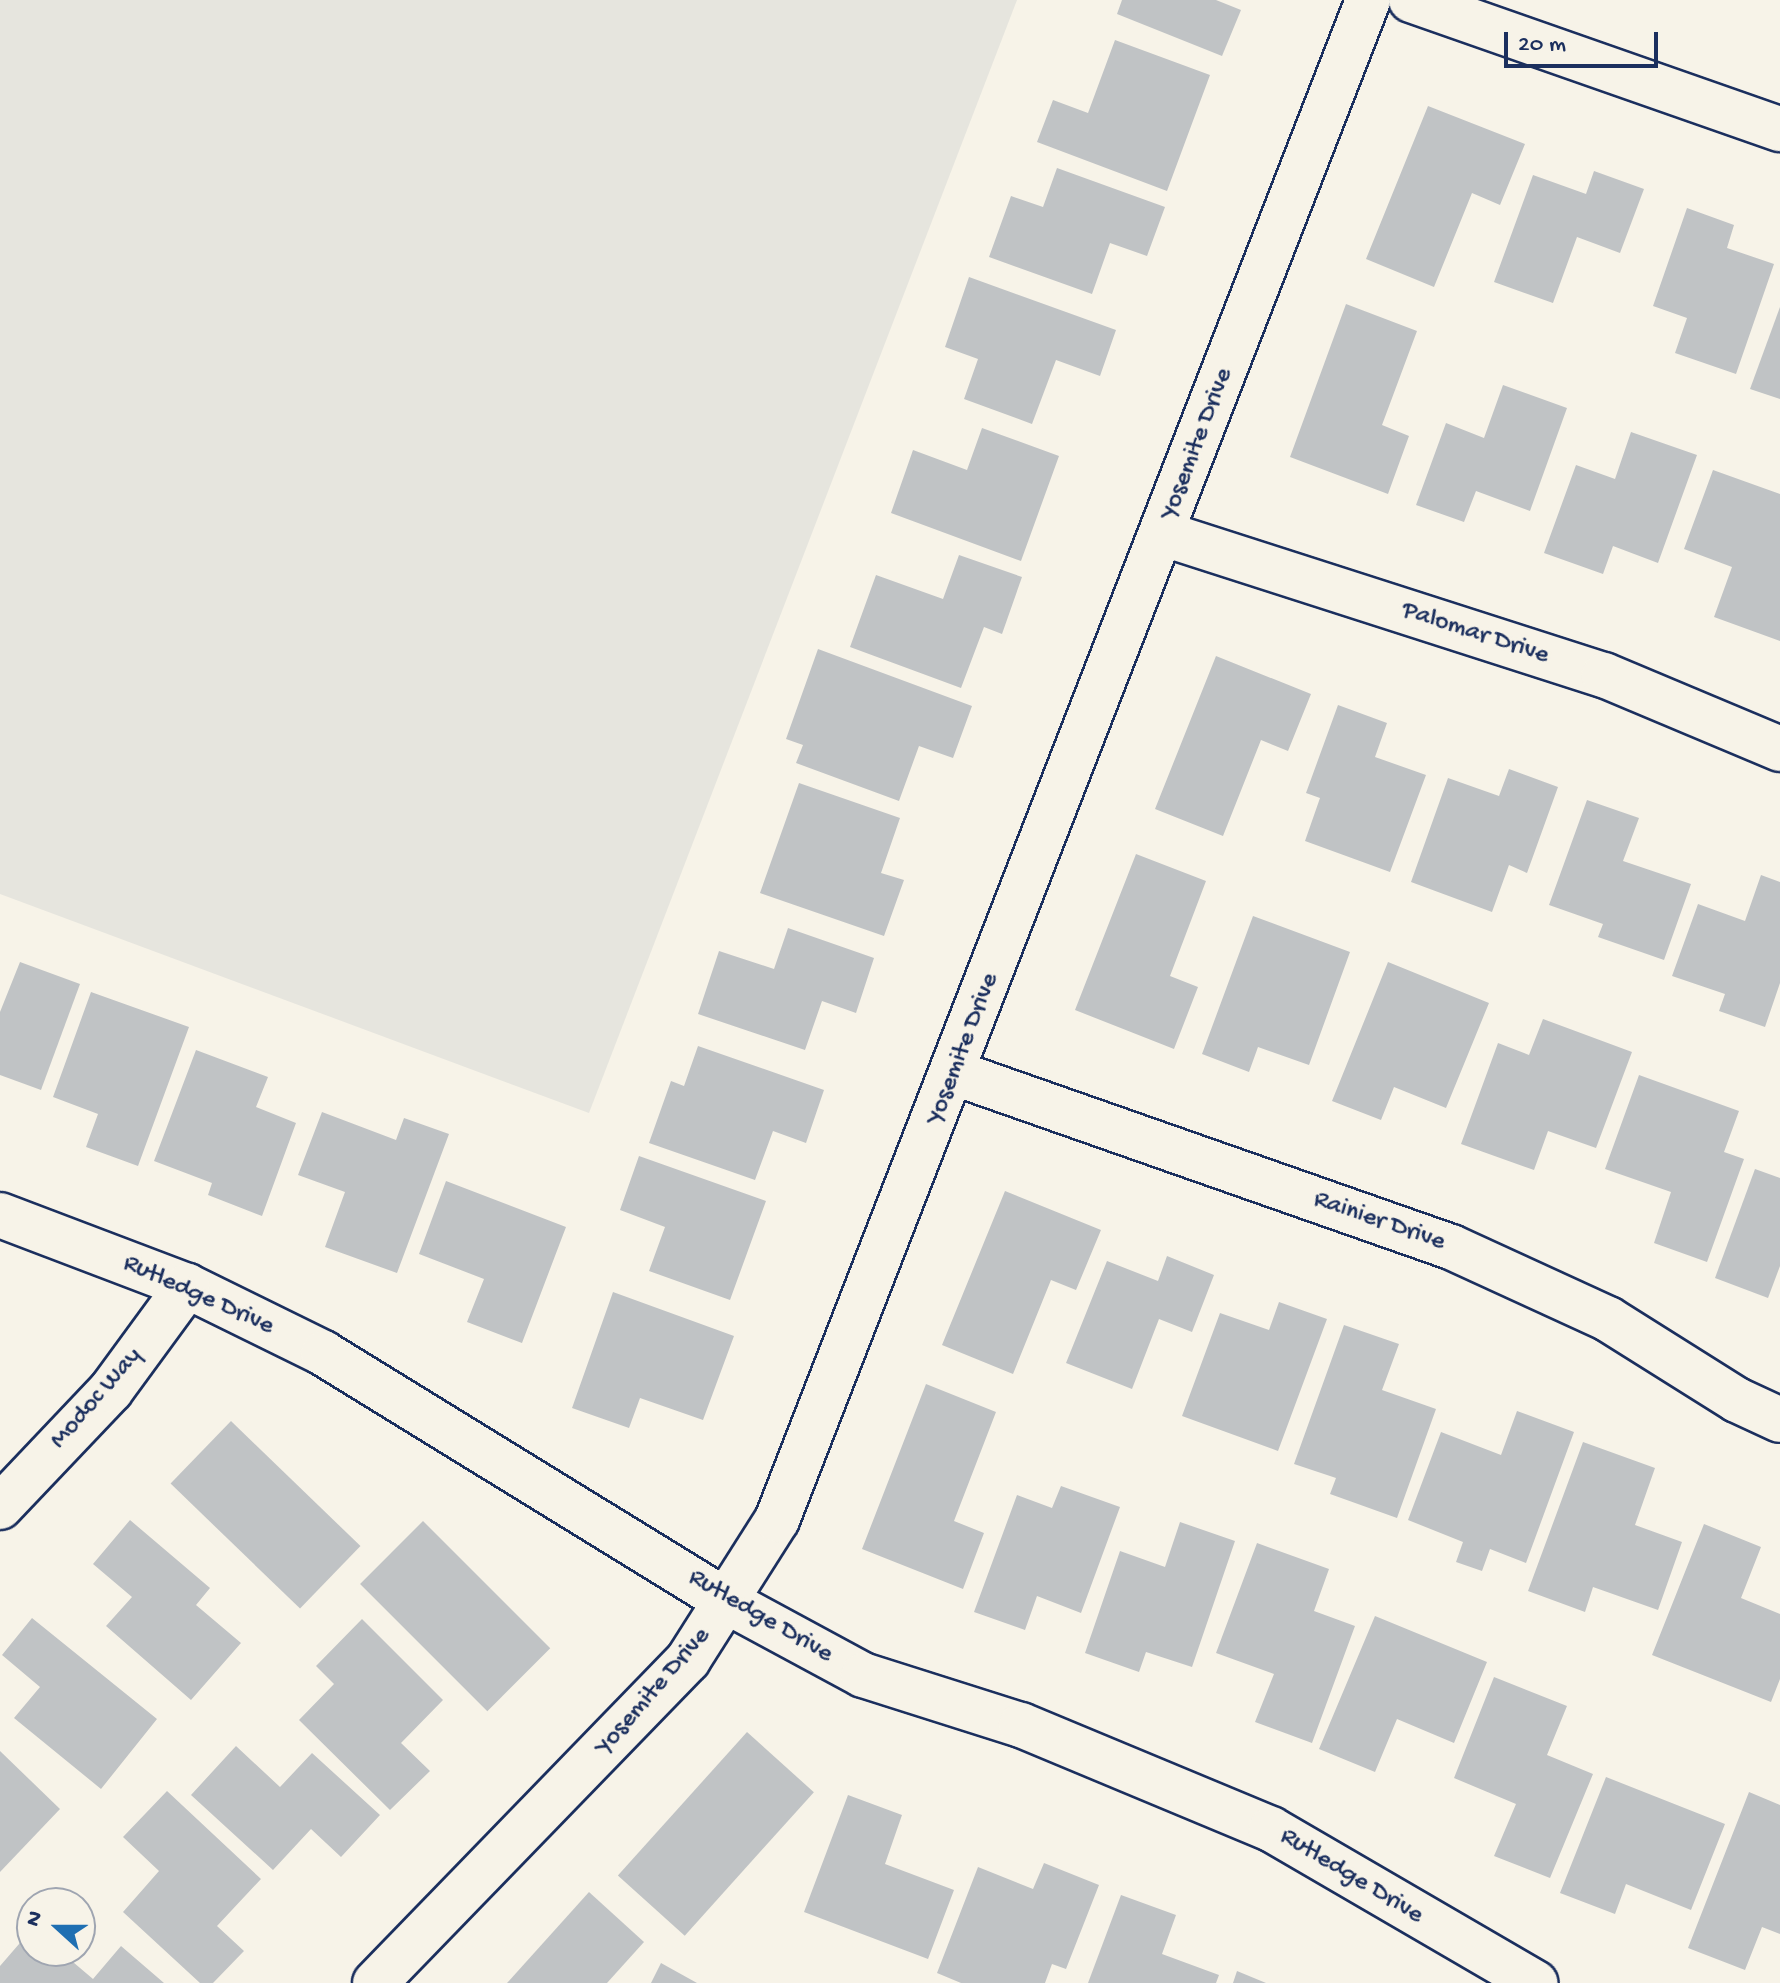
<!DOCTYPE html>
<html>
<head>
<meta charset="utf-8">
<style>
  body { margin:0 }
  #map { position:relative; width:1780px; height:1983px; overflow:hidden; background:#f7f3e8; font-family:"Gochi Hand",sans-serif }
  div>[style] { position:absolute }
  .built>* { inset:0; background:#e6e5de }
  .building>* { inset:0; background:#c0c3c5; transform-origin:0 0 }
  .roads { filter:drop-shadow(2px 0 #1b2f5e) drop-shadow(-2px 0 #1b2f5e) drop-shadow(0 2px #1b2f5e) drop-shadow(0 -2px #1b2f5e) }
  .street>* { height:44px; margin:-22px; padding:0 22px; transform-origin:22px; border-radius:22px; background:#f7f3e8 }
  span { translate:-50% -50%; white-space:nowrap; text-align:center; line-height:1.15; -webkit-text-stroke:6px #f7f3e8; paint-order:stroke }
  .street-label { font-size:26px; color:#1b2f5e }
  .north { position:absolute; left:16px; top:1887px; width:80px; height:80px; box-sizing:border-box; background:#f7f3e8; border:2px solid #9fa5b1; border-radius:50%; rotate:291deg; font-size:22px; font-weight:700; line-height:32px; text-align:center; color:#1b2f5e }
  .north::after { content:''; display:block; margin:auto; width:28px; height:36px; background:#1f6fb2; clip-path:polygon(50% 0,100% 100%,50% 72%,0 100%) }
  .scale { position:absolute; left:1504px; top:32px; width:154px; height:36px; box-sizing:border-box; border:4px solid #1b2f5e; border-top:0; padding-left:10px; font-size:24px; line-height:28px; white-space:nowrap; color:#1b2f5e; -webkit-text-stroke:6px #f7f3e8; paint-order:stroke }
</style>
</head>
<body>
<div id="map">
  <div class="built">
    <div style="clip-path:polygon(0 0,1017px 0,589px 1113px,0 894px)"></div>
  </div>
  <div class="building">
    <div style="clip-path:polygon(1122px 0,1216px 0,1241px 10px,1222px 56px,1117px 14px)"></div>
    <div style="clip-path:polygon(1115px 40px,1210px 75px,1167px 191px,1037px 142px,1053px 100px,1088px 113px)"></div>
    <div style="clip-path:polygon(1428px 106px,1525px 144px,1500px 205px,1472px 193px,1434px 287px,1366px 259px)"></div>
    <div style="clip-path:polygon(1057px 168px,1165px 207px,1147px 256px,1110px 243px,1092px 294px,989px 257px,1011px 196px,1043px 207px)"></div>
    <div style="clip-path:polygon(1594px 171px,1644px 189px,1620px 253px,1577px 237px,1553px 303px,1494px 282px,1533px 175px,1586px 194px)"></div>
    <div style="clip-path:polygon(1687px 208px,1734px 225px,1727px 248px,1774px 264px,1736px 374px,1675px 353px,1687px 318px,1653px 306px)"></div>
    <div style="clip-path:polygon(969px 277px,1116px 330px,1100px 376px,1056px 360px,1032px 424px,964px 399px,978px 359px,945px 347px)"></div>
    <div style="clip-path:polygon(1346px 304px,1417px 331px,1382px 425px,1409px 436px,1388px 494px,1290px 457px)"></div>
    <div style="clip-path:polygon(1780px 307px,1780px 399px,1750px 389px)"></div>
    <div style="clip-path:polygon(1503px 385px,1567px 408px,1530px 511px,1476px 491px,1464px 522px,1416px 505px,1446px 423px,1484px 438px)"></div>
    <div style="clip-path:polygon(982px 428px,1059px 456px,1021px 561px,891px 513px,913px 450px,967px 470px)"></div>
    <div style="clip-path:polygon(1631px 432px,1697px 455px,1658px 563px,1613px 546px,1603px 574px,1544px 553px,1576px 465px,1615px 479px)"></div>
    <div style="clip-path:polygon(1713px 470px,1780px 494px,1780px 641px,1714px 617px,1732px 567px,1684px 549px)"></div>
    <div style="clip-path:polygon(959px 555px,1022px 577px,1002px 634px,984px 627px,961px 688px,850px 647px,876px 575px,943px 599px)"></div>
    <div style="clip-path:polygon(818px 649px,972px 706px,953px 758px,919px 746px,899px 801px,796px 763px,803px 745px,786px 739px)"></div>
    <div style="clip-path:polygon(1216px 656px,1311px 694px,1288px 751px,1261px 740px,1223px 836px,1155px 809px)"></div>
    <div style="clip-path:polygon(1338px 705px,1387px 723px,1375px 757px,1426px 775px,1390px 872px,1305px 841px,1320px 798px,1306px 793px)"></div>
    <div style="clip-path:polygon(1509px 769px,1558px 787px,1527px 873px,1509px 865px,1492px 912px,1411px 882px,1448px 778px,1499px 796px)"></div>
    <div style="clip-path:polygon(799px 783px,900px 818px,881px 873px,904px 880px,884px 936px,760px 893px)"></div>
    <div style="clip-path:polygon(1587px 800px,1639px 818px,1623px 861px,1691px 884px,1664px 960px,1598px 937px,1603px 924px,1549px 905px)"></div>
    <div style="clip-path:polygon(1136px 854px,1206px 881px,1170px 976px,1198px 987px,1174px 1049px,1075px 1010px)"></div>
    <div style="clip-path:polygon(1761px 875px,1780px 882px,1780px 983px,1765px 1027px,1719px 1011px,1725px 994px,1672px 976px,1698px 904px,1745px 921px)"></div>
    <div style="clip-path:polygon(1253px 916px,1350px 952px,1309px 1065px,1258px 1047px,1249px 1072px,1202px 1054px)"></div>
    <div style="clip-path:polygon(788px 928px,874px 958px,856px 1013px,822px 1001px,805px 1050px,698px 1014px,719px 951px,774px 969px)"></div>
    <div style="clip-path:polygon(20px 962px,80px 984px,41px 1090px,0 1075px,0 1012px)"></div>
    <div style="clip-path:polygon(1388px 962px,1489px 1003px,1446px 1108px,1394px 1087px,1381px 1120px,1332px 1101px)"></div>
    <div style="clip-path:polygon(91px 992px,189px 1027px,138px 1166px,86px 1147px,98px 1114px,53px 1097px)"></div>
    <div style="clip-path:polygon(1543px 1019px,1632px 1052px,1596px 1148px,1548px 1131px,1534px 1170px,1461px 1144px,1498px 1043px,1529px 1055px)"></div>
    <div style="clip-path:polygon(698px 1046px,824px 1090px,806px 1143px,773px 1131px,755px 1180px,649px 1143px,671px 1081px,684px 1086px)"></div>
    <div style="clip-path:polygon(196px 1050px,268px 1077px,256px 1107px,296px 1123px,262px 1216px,208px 1195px,212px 1183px,154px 1161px)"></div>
    <div style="clip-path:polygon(1639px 1075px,1739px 1111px,1724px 1152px,1744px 1159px,1707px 1262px,1654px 1243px,1671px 1192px,1605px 1169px)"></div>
    <div style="clip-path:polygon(322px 1112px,396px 1140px,404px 1118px,449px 1134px,397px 1273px,325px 1247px,345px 1192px,298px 1175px)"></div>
    <div style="clip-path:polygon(639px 1156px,766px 1201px,730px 1300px,649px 1271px,665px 1227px,620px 1210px)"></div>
    <div style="clip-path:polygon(1755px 1169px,1780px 1178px,1780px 1266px,1768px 1298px,1715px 1278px)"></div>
    <div style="clip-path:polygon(446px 1181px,566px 1227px,522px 1343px,467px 1322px,484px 1279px,419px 1254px)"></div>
    <div style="clip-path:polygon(1005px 1191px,1101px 1230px,1076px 1290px,1051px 1280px,1013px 1374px,942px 1345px)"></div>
    <div style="clip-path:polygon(1167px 1256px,1214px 1275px,1192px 1332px,1159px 1319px,1132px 1389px,1066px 1363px,1107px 1261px,1158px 1281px)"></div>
    <div style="clip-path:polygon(613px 1292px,734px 1336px,703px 1420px,640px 1398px,629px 1428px,572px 1408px)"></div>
    <div style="clip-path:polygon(1279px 1302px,1327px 1319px,1278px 1451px,1182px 1416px,1220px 1313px,1269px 1330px)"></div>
    <div style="clip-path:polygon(1344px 1325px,1399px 1344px,1382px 1390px,1436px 1409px,1397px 1518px,1330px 1494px,1336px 1478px,1294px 1464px)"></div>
    <div style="clip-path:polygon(926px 1384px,996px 1412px,954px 1521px,984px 1533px,963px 1589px,862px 1549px)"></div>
    <div style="clip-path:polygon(1517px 1411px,1574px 1432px,1526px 1563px,1490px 1549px,1482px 1571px,1456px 1562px,1463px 1542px,1408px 1520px,1441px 1432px,1501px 1455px)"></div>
    <div style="left:231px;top:1421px;width:180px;height:87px;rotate:44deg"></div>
    <div style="clip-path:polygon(1583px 1442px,1655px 1468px,1635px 1525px,1682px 1542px,1658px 1610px,1593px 1587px,1585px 1612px,1528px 1591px)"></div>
    <div style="clip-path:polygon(1061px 1486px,1120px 1507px,1081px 1613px,1037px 1596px,1025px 1630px,974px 1612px,1017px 1495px,1052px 1508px)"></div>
    <div style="clip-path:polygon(130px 1520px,210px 1588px,196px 1605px,241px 1643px,191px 1700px,106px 1626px,132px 1597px,93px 1564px)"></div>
    <div style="left:423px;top:1521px;width:180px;height:89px;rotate:45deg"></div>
    <div style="clip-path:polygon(1180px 1522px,1235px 1541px,1192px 1667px,1146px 1652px,1139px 1672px,1085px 1653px,1120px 1551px,1165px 1567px)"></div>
    <div style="clip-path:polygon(1704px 1524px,1761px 1547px,1741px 1598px,1780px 1614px,1780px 1679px,1771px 1702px,1652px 1655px)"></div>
    <div style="clip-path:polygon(1257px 1543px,1329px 1569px,1314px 1611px,1355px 1626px,1312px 1743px,1255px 1722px,1274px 1674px,1216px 1653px)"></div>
    <div style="clip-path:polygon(1375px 1616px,1487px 1662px,1454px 1743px,1397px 1719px,1375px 1772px,1319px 1749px)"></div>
    <div style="clip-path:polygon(32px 1618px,157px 1719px,101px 1789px,14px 1718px,40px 1687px,2px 1655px)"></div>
    <div style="clip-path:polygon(362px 1619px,443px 1700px,401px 1743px,430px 1771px,390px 1810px,299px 1720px,334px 1684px,316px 1666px)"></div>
    <div style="clip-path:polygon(1494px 1677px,1567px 1706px,1547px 1755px,1593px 1774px,1550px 1878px,1494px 1856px,1516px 1804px,1454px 1778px)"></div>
    <div style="left:747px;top:1732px;width:90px;height:193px;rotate:42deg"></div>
    <div style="clip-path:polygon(236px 1746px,280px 1787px,312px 1753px,380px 1815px,341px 1857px,311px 1829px,273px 1870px,191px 1795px)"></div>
    <div style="clip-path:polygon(0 1751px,60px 1809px,0 1872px)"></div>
    <div style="clip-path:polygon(1606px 1777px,1725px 1824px,1691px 1910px,1626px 1884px,1615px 1914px,1560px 1893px)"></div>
    <div style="clip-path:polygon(167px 1791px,261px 1879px,217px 1926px,244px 1951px,213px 1983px,200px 1983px,123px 1912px,159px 1871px,123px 1837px)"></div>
    <div style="clip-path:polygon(1749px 1792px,1780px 1805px,1780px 1934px,1762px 1927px,1745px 1970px,1688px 1948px)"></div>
    <div style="clip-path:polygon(848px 1795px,902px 1815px,885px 1864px,954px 1890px,928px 1959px,804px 1912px)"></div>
    <div style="clip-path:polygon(1044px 1863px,1099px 1885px,1066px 1969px,1052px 1964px,1045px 1983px,961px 1983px,937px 1973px,978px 1867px,1033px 1889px)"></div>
    <div style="clip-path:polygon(589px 1892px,644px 1942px,607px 1983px,507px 1983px)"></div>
    <div style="clip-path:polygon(1121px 1895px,1176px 1915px,1162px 1954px,1219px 1975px,1216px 1983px,1088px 1983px)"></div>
    <div style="clip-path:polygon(32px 1929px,32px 1951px,60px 1951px,93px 1979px,121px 1946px,164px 1983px,0 1983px,0 1966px)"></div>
    <div style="clip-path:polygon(661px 1963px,697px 1983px,651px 1983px)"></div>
    <div style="clip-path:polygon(1237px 1971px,1266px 1983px,1233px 1983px)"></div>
  </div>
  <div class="roads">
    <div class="street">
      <div style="left:1411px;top:0;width:391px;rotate:19.3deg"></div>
      <div style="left:1164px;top:534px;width:462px;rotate:17.8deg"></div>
      <div style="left:1604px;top:675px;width:191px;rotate:22.8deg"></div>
      <div style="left:955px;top:1073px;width:526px;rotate:19.33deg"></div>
      <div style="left:1451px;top:1247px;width:173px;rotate:24.6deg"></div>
      <div style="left:1608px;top:1319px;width:152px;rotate:32.1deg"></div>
      <div style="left:1737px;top:1400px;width:47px;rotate:24.9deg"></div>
      <div style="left:0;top:1215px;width:200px;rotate:20.8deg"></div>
      <div style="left:187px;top:1286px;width:152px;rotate:26.2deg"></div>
      <div style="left:323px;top:1353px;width:475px;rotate:31.6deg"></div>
      <div style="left:728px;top:1602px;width:153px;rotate:28.4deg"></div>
      <div style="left:863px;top:1675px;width:166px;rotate:17.6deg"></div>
      <div style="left:1021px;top:1725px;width:271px;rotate:22.6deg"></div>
      <div style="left:1271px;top:1829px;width:306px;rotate:30.2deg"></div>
      <div style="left:0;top:1507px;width:161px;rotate:-46.5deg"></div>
      <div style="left:111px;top:1390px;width:129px;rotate:-53.8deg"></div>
      <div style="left:375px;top:1983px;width:450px;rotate:-45.9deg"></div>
      <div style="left:688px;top:1660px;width:166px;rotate:-57.6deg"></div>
      <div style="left:777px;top:1520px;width:1631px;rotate:-68.75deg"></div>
    </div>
  </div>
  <div class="street-label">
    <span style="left:1198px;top:444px;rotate:-69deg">Yosemite Drive</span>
    <span style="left:1475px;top:634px;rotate:18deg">Palomar Drive</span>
    <span style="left:964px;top:1049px;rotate:-69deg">Yosemite Drive</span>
    <span style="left:1379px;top:1222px;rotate:19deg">Rainier Drive</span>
    <span style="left:198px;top:1296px;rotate:24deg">Rutledge Drive</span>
    <span style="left:97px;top:1399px;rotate:-49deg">Modoc Way</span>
    <span style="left:760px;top:1617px;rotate:30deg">Rutledge Drive</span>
    <span style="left:654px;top:1692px;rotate:-49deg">Yosemite Drive</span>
    <span style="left:1351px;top:1877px;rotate:31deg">Rutledge Drive</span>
  </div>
  <div class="north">N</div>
  <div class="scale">20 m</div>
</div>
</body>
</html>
